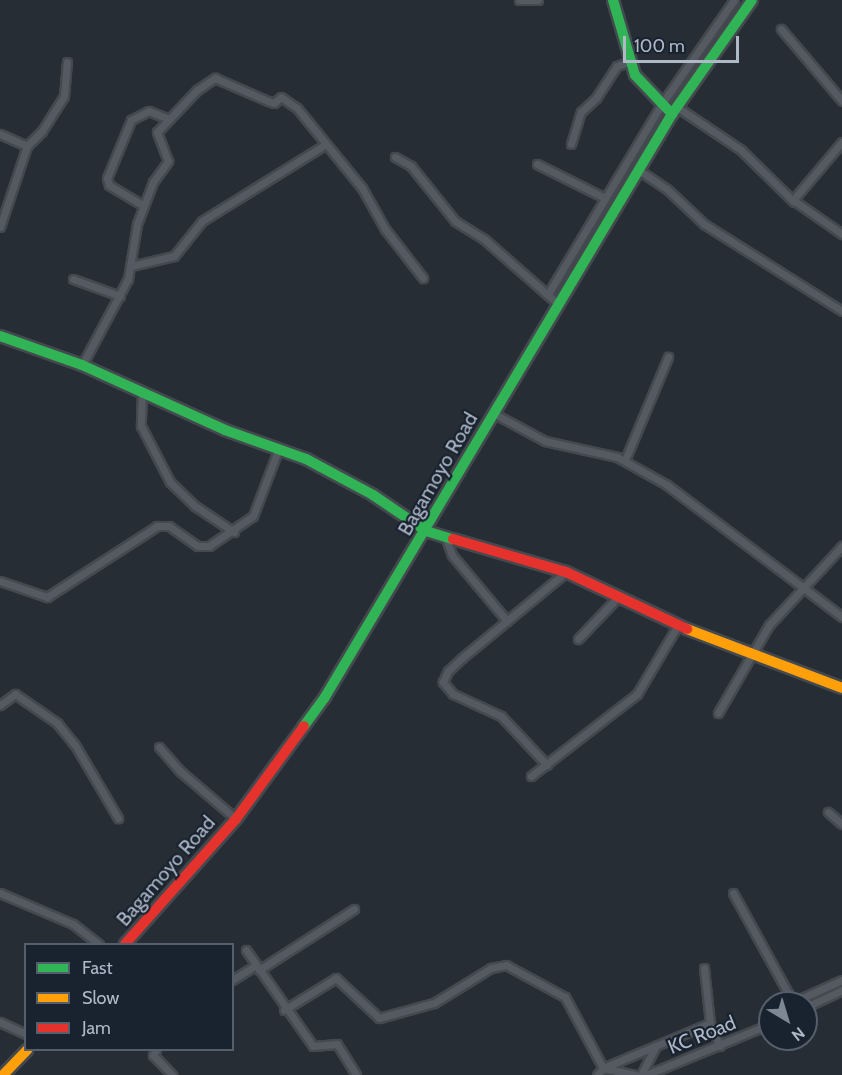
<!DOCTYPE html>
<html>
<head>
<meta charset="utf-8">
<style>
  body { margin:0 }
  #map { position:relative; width:842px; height:1075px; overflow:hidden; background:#262d34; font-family:Cabin,sans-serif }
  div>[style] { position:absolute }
  .roads { filter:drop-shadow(2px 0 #44494f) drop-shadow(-2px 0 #44494f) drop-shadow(0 2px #44494f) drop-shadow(0 -2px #44494f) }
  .street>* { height:7px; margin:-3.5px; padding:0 3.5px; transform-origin:3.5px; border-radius:3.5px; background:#555a62 }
  .fast>* { height:10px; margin:-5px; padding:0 5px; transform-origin:5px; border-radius:5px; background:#30b455 }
  .slow>* { height:10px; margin:-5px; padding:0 5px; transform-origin:5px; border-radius:5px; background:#ff9f0a }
  .jam>* { height:10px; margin:-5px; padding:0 5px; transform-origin:5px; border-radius:5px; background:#e5322d }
  span { translate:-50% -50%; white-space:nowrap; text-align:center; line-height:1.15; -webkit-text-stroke:4.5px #19232f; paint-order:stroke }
  .street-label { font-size:20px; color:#aeb8c7 }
  .legend { position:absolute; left:24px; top:943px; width:210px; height:108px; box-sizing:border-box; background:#19232f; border:2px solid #555f6c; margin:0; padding:8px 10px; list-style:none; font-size:18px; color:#aeb8c7 }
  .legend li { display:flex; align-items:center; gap:12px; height:30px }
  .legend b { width:30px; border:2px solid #555f6c }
  .north { position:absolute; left:758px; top:991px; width:60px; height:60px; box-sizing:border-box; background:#19232f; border:2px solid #555f6c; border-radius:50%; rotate:142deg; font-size:16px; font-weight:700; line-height:24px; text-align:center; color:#aeb8c7 }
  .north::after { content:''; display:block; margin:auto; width:21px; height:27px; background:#7e8794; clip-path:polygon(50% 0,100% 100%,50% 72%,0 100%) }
  .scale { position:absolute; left:623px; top:36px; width:116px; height:27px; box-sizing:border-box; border:3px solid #aeb8c7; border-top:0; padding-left:8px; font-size:18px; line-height:21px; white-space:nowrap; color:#aeb8c7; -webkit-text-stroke:4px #19232f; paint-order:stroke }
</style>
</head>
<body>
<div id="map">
  <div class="roads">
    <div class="street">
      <div style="left:519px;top:0;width:19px"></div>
      <div style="left:781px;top:29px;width:94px;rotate:49.7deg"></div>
      <div style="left:677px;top:107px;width:77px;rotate:33.9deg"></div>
      <div style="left:741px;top:150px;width:74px;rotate:44.5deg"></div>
      <div style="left:0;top:134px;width:30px;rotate:24deg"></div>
      <div style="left:842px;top:142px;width:76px;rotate:130.2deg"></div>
      <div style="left:793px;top:200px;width:60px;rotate:34.8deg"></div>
      <div style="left:571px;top:144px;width:34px;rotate:-73deg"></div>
      <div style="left:581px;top:112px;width:21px;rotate:-43deg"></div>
      <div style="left:596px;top:98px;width:38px;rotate:-57deg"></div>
      <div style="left:617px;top:66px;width:15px;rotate:-20deg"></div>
      <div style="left:395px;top:157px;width:18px;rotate:29deg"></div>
      <div style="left:411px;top:166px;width:70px;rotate:51.3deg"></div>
      <div style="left:455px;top:221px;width:34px;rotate:32deg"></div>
      <div style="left:484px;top:239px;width:98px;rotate:41.3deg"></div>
      <div style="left:537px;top:164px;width:74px;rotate:26.6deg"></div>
      <div style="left:640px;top:171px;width:32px;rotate:34deg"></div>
      <div style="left:667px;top:189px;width:51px;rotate:43.4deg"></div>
      <div style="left:704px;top:224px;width:163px;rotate:32.2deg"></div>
      <div style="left:144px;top:206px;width:41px;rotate:-149deg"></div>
      <div style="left:109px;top:185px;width:7px;rotate:-106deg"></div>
      <div style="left:107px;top:178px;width:63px;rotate:-67.5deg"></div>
      <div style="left:131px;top:120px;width:20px;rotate:-27deg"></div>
      <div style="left:149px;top:111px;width:22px;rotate:22deg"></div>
      <div style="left:0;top:227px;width:85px;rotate:-71.6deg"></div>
      <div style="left:27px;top:146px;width:21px;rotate:-45deg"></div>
      <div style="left:42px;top:131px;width:41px;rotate:-57.8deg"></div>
      <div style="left:64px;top:96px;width:34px;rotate:-85deg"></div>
      <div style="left:131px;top:266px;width:44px;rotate:-13.1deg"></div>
      <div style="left:174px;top:256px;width:45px;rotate:-51.3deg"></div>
      <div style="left:202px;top:221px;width:146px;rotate:-31.8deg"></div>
      <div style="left:73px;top:279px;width:50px;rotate:19.9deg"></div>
      <div style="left:548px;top:294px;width:220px;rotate:-59.1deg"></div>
      <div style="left:661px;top:105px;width:128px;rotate:-55.2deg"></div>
      <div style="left:82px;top:365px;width:98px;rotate:-61.9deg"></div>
      <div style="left:128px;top:279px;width:56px;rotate:-80.7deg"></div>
      <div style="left:137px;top:224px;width:45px;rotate:-69.1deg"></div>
      <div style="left:153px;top:182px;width:26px;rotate:-54deg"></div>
      <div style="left:168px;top:161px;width:31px;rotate:-111deg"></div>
      <div style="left:157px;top:132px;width:58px;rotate:-46.4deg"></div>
      <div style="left:197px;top:90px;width:22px;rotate:-34deg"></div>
      <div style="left:215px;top:78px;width:58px;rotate:23.5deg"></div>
      <div style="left:268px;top:101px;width:6px;rotate:18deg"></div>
      <div style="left:274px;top:103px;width:9px;rotate:-41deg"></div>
      <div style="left:281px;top:97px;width:19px;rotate:35deg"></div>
      <div style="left:297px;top:108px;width:103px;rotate:50.9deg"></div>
      <div style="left:362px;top:188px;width:47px;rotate:60.7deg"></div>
      <div style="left:385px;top:229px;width:62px;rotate:52.2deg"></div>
      <div style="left:142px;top:392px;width:34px;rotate:92deg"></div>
      <div style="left:141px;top:426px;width:63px;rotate:62.6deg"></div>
      <div style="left:170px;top:482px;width:35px;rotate:44deg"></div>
      <div style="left:195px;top:506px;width:47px;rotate:33.7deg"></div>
      <div style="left:493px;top:413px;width:59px;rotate:28.3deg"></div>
      <div style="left:545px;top:441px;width:74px;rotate:12.5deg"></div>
      <div style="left:617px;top:457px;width:57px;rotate:29.2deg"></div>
      <div style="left:667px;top:485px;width:219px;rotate:37deg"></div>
      <div style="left:625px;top:460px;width:112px;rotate:-67.3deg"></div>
      <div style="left:445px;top:536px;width:20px;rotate:70deg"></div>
      <div style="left:452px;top:555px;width:86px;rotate:50.2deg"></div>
      <div style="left:0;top:581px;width:50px;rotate:18.8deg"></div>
      <div style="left:47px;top:597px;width:131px;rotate:-32.8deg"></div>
      <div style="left:157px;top:526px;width:12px"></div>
      <div style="left:169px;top:526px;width:35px;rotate:35deg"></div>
      <div style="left:198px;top:546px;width:11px"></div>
      <div style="left:209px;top:546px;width:53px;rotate:-34.3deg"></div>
      <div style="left:253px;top:516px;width:73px;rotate:-69.1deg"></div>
      <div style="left:578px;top:639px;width:58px;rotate:-46.4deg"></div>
      <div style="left:0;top:705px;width:19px;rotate:-36deg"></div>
      <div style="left:15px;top:694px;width:51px;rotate:34.6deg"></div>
      <div style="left:57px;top:723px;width:28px;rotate:51deg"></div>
      <div style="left:75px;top:745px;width:85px;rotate:59.5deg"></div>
      <div style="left:718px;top:713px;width:102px;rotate:-59.9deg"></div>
      <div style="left:769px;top:625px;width:108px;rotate:-47.3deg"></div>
      <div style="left:159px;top:747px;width:32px;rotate:49deg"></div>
      <div style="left:180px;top:771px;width:74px;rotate:40.6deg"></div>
      <div style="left:547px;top:765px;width:67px;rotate:-133.2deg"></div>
      <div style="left:501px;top:716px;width:53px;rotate:-155.4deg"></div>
      <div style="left:453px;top:694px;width:16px;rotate:-130deg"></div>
      <div style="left:443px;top:682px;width:12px;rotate:-66deg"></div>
      <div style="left:448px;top:671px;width:19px;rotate:-43deg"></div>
      <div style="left:462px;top:658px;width:135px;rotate:-39.6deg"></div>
      <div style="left:531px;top:776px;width:134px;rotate:-37.7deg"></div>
      <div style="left:637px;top:694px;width:80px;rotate:-59.3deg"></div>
      <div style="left:828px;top:812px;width:18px;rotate:41deg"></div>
      <div style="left:0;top:893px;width:79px;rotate:23deg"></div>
      <div style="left:73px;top:924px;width:33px;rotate:38deg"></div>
      <div style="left:733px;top:893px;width:124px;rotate:61.2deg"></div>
      <div style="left:246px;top:950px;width:117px;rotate:55.1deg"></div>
      <div style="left:313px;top:1046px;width:24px;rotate:-5deg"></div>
      <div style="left:337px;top:1044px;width:36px;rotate:58deg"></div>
      <div style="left:704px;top:968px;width:55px;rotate:83.8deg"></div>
      <div style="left:710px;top:1023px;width:25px;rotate:67deg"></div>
      <div style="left:259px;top:970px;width:113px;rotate:-32.7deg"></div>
      <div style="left:232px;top:980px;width:28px;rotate:-32deg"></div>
      <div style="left:791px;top:1003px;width:56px;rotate:-24.3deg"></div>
      <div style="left:806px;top:1007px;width:40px;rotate:-25deg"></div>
      <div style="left:284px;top:1010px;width:61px;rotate:-31.6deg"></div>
      <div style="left:336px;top:978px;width:59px;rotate:42.9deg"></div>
      <div style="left:379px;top:1018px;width:57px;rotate:-15.3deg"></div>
      <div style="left:434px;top:1003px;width:67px;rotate:-31.6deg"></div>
      <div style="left:491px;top:968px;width:15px;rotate:-11deg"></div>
      <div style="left:506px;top:965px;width:67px;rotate:28.5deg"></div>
      <div style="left:565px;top:997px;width:81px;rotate:61.8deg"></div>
      <div style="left:603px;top:1068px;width:33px;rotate:12deg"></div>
      <div style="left:0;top:1022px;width:29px;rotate:25deg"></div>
      <div style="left:156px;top:1050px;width:6px;rotate:121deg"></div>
      <div style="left:153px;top:1055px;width:28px;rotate:46deg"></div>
      <div style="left:597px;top:1075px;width:9px;rotate:-49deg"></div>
      <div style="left:603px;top:1068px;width:116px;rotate:-22.8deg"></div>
      <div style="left:641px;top:1075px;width:33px;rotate:-63deg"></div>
      <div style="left:646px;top:1075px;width:134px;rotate:-22.4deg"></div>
    </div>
    <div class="fast">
      <div style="left:613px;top:0;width:78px;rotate:73.7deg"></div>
      <div style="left:635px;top:75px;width:54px;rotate:46.5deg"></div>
      <div style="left:0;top:336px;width:87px;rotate:19.5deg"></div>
      <div style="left:82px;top:365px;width:157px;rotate:24.4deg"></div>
      <div style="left:225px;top:430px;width:86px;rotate:19.7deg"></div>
      <div style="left:306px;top:459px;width:76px;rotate:28.2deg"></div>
      <div style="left:373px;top:495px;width:64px;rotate:34.2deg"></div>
      <div style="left:426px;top:531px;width:28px;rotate:17deg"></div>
      <div style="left:304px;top:726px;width:36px;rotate:-54deg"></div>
      <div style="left:325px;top:697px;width:678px;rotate:-59.24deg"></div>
      <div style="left:672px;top:114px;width:139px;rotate:-54.9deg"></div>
    </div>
    <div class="slow">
      <div style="left:687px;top:629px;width:166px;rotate:20.8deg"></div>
      <div style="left:3px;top:1075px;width:35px;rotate:-46deg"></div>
    </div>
    <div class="jam">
      <div style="left:453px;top:539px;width:118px;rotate:16.3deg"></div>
      <div style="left:566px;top:572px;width:134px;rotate:25.2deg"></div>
      <div style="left:125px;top:944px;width:167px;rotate:-48.4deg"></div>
      <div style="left:236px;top:819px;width:115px;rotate:-53.8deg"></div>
    </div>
  </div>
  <div class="street-label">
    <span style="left:438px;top:474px;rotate:-60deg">Bagamoyo Road</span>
    <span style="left:166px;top:871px;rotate:-49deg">Bagamoyo Road</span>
    <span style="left:702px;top:1035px;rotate:-22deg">KC Road</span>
  </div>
  <ul class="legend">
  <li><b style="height:8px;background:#30b455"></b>Fast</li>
  <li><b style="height:8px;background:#ff9f0a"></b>Slow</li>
  <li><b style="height:8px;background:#e5322d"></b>Jam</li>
  </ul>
  <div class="north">N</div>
  <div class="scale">100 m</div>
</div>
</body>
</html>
